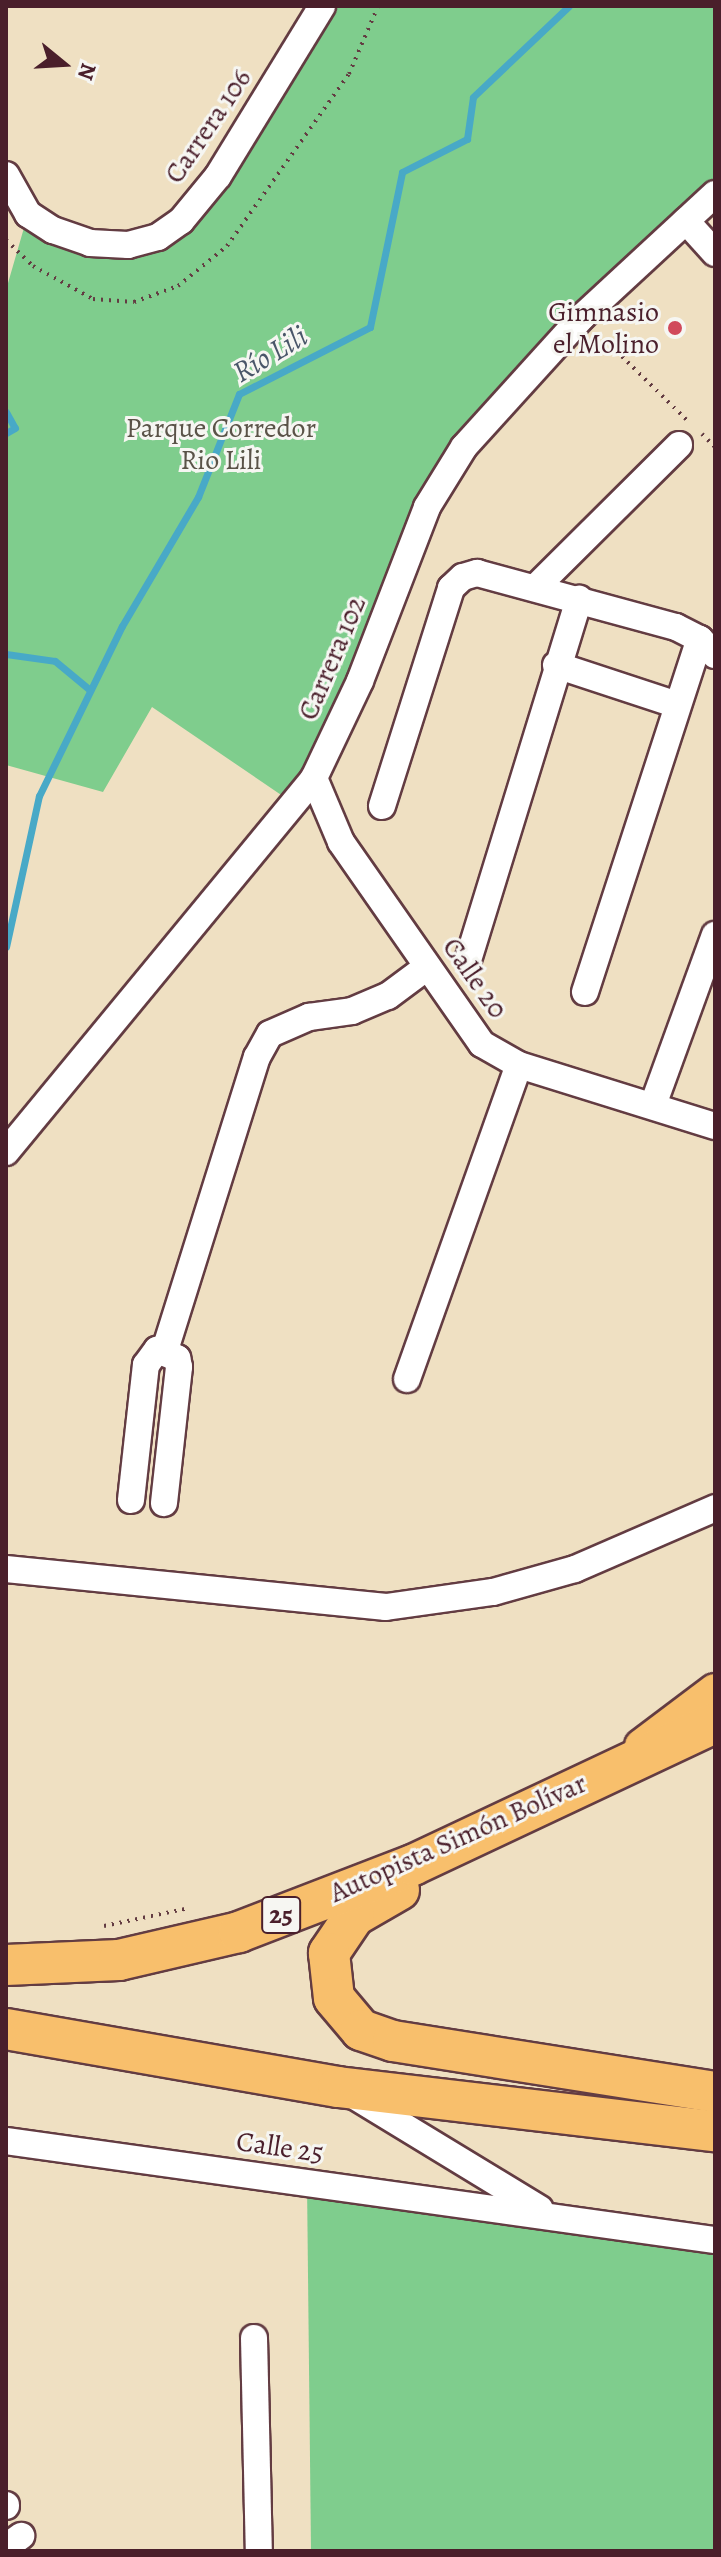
<!DOCTYPE html>
<html>
<head>
<meta charset="utf-8">
<style>
  body { margin:0 }
  #map { position:relative; width:721px; height:2557px; overflow:hidden; background:#efe0c2; font-family:Alegreya,serif }
  div>[style] { position:absolute }
  .green>* { inset:0; background:#7fcd8d }
  .stream>* { height:7px; margin:-3.5px; padding:0 3.5px; transform-origin:3.5px; border-radius:3.5px; background:#48a9c7 }
  .path>* { height:4px; margin-top:-2px; transform-origin:0; background:repeating-linear-gradient(90deg,#633c42 0 2px,transparent 0 8px) }
  .roads { filter:drop-shadow(2px 0 #633c42) drop-shadow(-2px 0 #633c42) drop-shadow(0 2px #633c42) drop-shadow(0 -2px #633c42) }
  .minor>* { height:26px; margin:-13px; padding:0 13px; transform-origin:13px; border-radius:13px; background:#fff }
  .major>* { height:34px; margin:-17px; padding:0 17px; transform-origin:17px; border-radius:17px; background:#f8bf6c }
  .highway>* { height:40px; margin:-20px; padding:0 20px; transform-origin:20px; border-radius:20px; background:#f8bf6c }
  .dots>* { width:22px; height:22px; translate:-50% -50%; box-sizing:border-box; border:4px solid #f6f6f2; border-radius:50% }
  span { translate:-50% -50%; white-space:nowrap; text-align:center; line-height:1.15; -webkit-text-stroke:6px #f6f6f2; paint-order:stroke }
  .shield-label span { padding:2px 6px; background:#f6f6f2; border:2px solid; border-radius:6px; -webkit-text-stroke-width:0 }
  .shield-label { font-size:26px; color:#4a1f2b; font-weight:700 }
  .street-label { font-size:28px; color:#4a1f2b }
  .poi-label { font-size:28px; color:#4a1f2b }
  .right { translate:-100% -50%; text-align:right }
  .park-label { font-size:28px; color:#5a5348 }
  .water-label { font-size:30px; color:#495669; font-style:italic }
  .frame { position:absolute; inset:0; border:8px solid #4a1f2b; pointer-events:none }
  .north { position:absolute; left:24px; top:24px; width:80px; height:80px; -webkit-text-stroke:6px #f6f6f2; paint-order:stroke; rotate:108deg; font-size:22px; font-weight:700; line-height:32px; text-align:center; color:#4a1f2b }
  .north::after { content:''; display:block; margin:auto; width:28px; height:36px; background:#4a1f2b; clip-path:polygon(50% 0,100% 100%,50% 72%,0 100%) }
</style>
</head>
<body>
<div id="map">
  <div class="green">
    <div style="clip-path:polygon(322px 6px,715px 6px,715px 194px,464px 447px,293px 803px,152px 707px,103px 792px,6px 765px,6px 290px,28px 214px,90px 243px,181px 221px)"></div>
    <div style="clip-path:polygon(307px 2183px,715px 2240px,715px 2551px,311px 2551px)"></div>
  </div>
  <div class="stream">
    <div style="left:6px;top:412px;width:18px;rotate:61deg"></div>
    <div style="left:15px;top:428px;width:10px;rotate:151deg"></div>
    <div style="left:6px;top:654px;width:49px;rotate:8.1deg"></div>
    <div style="left:55px;top:661px;width:45px;rotate:39.6deg"></div>
    <div style="left:6px;top:947px;width:155px;rotate:-77.7deg"></div>
    <div style="left:39px;top:796px;width:189px;rotate:-64deg"></div>
    <div style="left:122px;top:626px;width:150px;rotate:-59.5deg"></div>
    <div style="left:198px;top:497px;width:111px;rotate:-68.3deg"></div>
    <div style="left:239px;top:394px;width:147px;rotate:-27.1deg"></div>
    <div style="left:370px;top:327px;width:158px;rotate:-78.3deg"></div>
    <div style="left:402px;top:172px;width:73px;rotate:-26.9deg"></div>
    <div style="left:467px;top:139px;width:42px;rotate:-81.9deg"></div>
    <div style="left:473px;top:97px;width:132px;rotate:-43.5deg"></div>
  </div>
  <div class="path">
    <div style="left:6px;top:240px;width:37px;rotate:44deg"></div>
    <div style="left:33px;top:266px;width:68px;rotate:28.8deg"></div>
    <div style="left:93px;top:299px;width:41px;rotate:4.2deg"></div>
    <div style="left:134px;top:302px;width:47px;rotate:-20deg"></div>
    <div style="left:178px;top:286px;width:63px;rotate:-39.2deg"></div>
    <div style="left:227px;top:246px;width:211px;rotate:-54.7deg"></div>
    <div style="left:349px;top:74px;width:74px;rotate:-66.9deg"></div>
    <div style="left:599px;top:334px;width:127px;rotate:44.4deg"></div>
    <div style="left:702px;top:434px;width:18px;rotate:45deg"></div>
    <div style="left:104px;top:1926px;width:83px;rotate:-11.9deg"></div>
  </div>
  <div class="roads">
    <div class="minor">
      <div style="left:6px;top:175px;width:45px;rotate:60.6deg"></div>
      <div style="left:28px;top:214px;width:30px;rotate:33deg"></div>
      <div style="left:53px;top:230px;width:39px;rotate:19deg"></div>
      <div style="left:90px;top:243px;width:38px;rotate:3deg"></div>
      <div style="left:128px;top:245px;width:31px;rotate:-15deg"></div>
      <div style="left:158px;top:237px;width:28px;rotate:-35deg"></div>
      <div style="left:181px;top:221px;width:58px;rotate:-50.6deg"></div>
      <div style="left:218px;top:176px;width:199px;rotate:-58.5deg"></div>
      <div style="left:686px;top:221px;width:43px;rotate:47.8deg"></div>
      <div style="left:535px;top:588px;width:203px;rotate:-44.8deg"></div>
      <div style="left:556px;top:665px;width:128px;rotate:18.2deg"></div>
      <div style="left:314px;top:778px;width:69px;rotate:67.1deg"></div>
      <div style="left:341px;top:842px;width:246px;rotate:55.1deg"></div>
      <div style="left:482px;top:1044px;width:43px;rotate:29.6deg"></div>
      <div style="left:519px;top:1065px;width:205px;rotate:17.3deg"></div>
      <div style="left:382px;top:806px;width:229px;rotate:-72.4deg"></div>
      <div style="left:451px;top:588px;width:16px;rotate:-43deg"></div>
      <div style="left:463px;top:577px;width:15px;rotate:-16deg"></div>
      <div style="left:477px;top:573px;width:206px;rotate:15.2deg"></div>
      <div style="left:676px;top:627px;width:27px;rotate:27deg"></div>
      <div style="left:700px;top:639px;width:22px;rotate:47deg"></div>
      <div style="left:469px;top:957px;width:375px;rotate:-72.9deg"></div>
      <div style="left:585px;top:992px;width:371px;rotate:-72deg"></div>
      <div style="left:653px;top:1105px;width:181px;rotate:-70deg"></div>
      <div style="left:6px;top:1152px;width:484px;rotate:-50.5deg"></div>
      <div style="left:314px;top:778px;width:107px;rotate:-64.6deg"></div>
      <div style="left:360px;top:681px;width:186px;rotate:-68.9deg"></div>
      <div style="left:427px;top:507px;width:70px;rotate:-58.3deg"></div>
      <div style="left:464px;top:447px;width:176px;rotate:-47.8deg"></div>
      <div style="left:582px;top:317px;width:181px;rotate:-42.8deg"></div>
      <div style="left:165px;top:1350px;width:307px;rotate:-72.6deg"></div>
      <div style="left:257px;top:1057px;width:26px;rotate:-61deg"></div>
      <div style="left:270px;top:1034px;width:43px;rotate:-23.6deg"></div>
      <div style="left:309px;top:1017px;width:43px;rotate:-7.9deg"></div>
      <div style="left:352px;top:1011px;width:39px;rotate:-23deg"></div>
      <div style="left:388px;top:996px;width:49px;rotate:-36.6deg"></div>
      <div style="left:407px;top:1379px;width:333px;rotate:-70.4deg"></div>
      <div style="left:131px;top:1500px;width:136px;rotate:-83.7deg"></div>
      <div style="left:146px;top:1365px;width:19px;rotate:-54deg"></div>
      <div style="left:157px;top:1350px;width:22px;rotate:22deg"></div>
      <div style="left:177px;top:1358px;width:9px;rotate:77deg"></div>
      <div style="left:179px;top:1367px;width:137px;rotate:96.3deg"></div>
      <div style="left:6px;top:1569px;width:382px;rotate:5.7deg"></div>
      <div style="left:386px;top:1607px;width:108px;rotate:-8deg"></div>
      <div style="left:493px;top:1592px;width:85px;rotate:-15.7deg"></div>
      <div style="left:575px;top:1569px;width:153px;rotate:-23.5deg"></div>
      <div style="left:351px;top:2094px;width:221px;rotate:31.3deg"></div>
      <div style="left:6px;top:2141px;width:716px;rotate:7.95deg"></div>
      <div style="left:254px;top:2338px;width:213px;rotate:88.7deg"></div>
      <div style="left:6px;top:2506px;width:1px;rotate:-90deg"></div>
      <div style="left:6px;top:2547px;width:19px;rotate:-36deg"></div>
    </div>
    <div class="major">
      <div style="left:642px;top:1746px;width:91px;rotate:-37deg"></div>
    </div>
    <div class="highway">
      <div style="left:399px;top:1890px;width:52px;rotate:150deg"></div>
      <div style="left:354px;top:1916px;width:45px;rotate:124deg"></div>
      <div style="left:329px;top:1953px;width:45px;rotate:83.7deg"></div>
      <div style="left:334px;top:1998px;width:42px;rotate:49.8deg"></div>
      <div style="left:361px;top:2030px;width:34px;rotate:19deg"></div>
      <div style="left:393px;top:2041px;width:326px;rotate:9deg"></div>
      <div style="left:6px;top:1965px;width:113px;rotate:-2.5deg"></div>
      <div style="left:119px;top:1960px;width:123px;rotate:-13.1deg"></div>
      <div style="left:239px;top:1932px;width:186px;rotate:-21.1deg"></div>
      <div style="left:413px;top:1865px;width:334px;rotate:-25.2deg"></div>
      <div style="left:6px;top:2029px;width:337px;rotate:9.9deg"></div>
      <div style="left:338px;top:2087px;width:380px;rotate:6.7deg"></div>
    </div>
  </div>
  <div class="dots">
    <div style="left:675px;top:328px;background:#d1495b"></div>
  </div>
  <div class="shield-label">
    <span style="left:281px;top:1915px">25</span>
  </div>
  <div class="street-label">
    <span style="left:208px;top:126px;rotate:-56deg">Carrera 106</span>
    <span style="left:332px;top:658px;rotate:-67deg">Carrera 102</span>
    <span style="left:475px;top:978px;rotate:55deg">Calle 20</span>
    <span style="left:458px;top:1838px;rotate:-24deg">Autopista Simón Bolívar</span>
    <span style="left:280px;top:2147px;rotate:8deg">Calle 25</span>
  </div>
  <div class="poi-label">
    <span class="right" style="left:659px;top:328px">Gimnasio<br>el Molino</span>
  </div>
  <div class="park-label">
    <span style="left:221px;top:444px">Parque Corredor<br>Rio Lili</span>
  </div>
  <div class="water-label">
    <span style="left:270px;top:354px;rotate:-31deg">Río Lili</span>
  </div>
  <div class="frame"></div>
  <div class="north">N</div>
</div>
</body>
</html>
